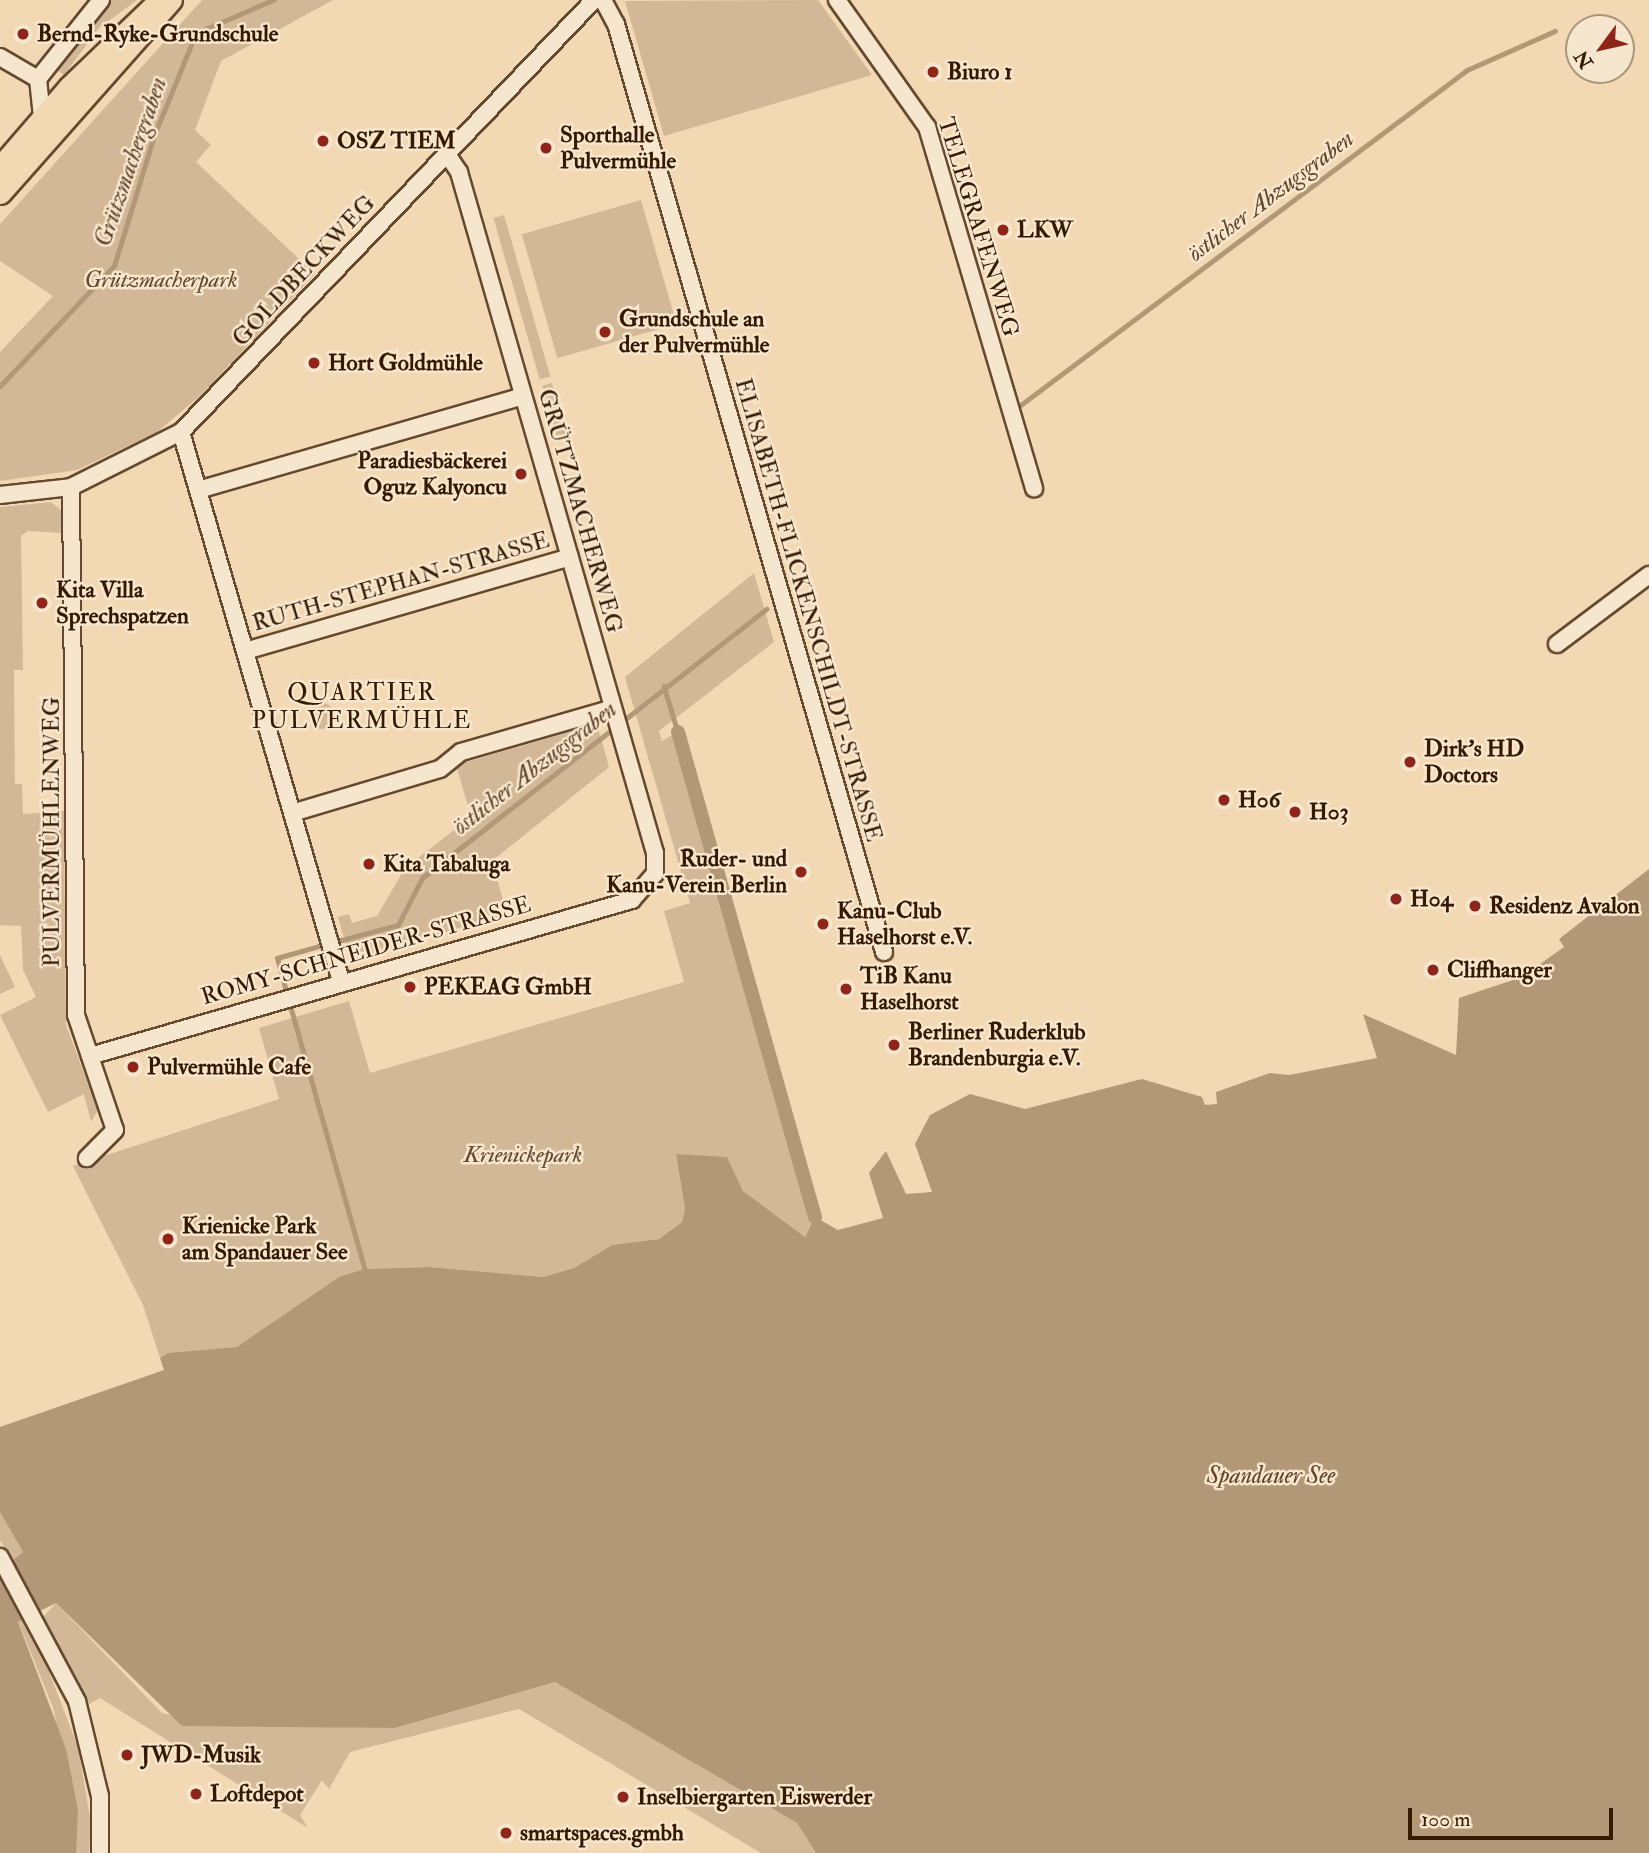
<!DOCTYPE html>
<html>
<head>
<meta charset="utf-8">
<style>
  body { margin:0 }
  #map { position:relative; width:1649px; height:1853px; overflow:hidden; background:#f2d9b4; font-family:"IM FELL Double Pica",serif }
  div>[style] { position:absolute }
  .green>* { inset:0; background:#d2b896; transform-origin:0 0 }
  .round { border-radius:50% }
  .water>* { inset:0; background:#b29877 }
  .stream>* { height:4.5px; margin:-2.25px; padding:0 2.25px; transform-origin:2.25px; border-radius:2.25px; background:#b29877 }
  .canal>* { height:14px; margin:-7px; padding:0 7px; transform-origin:7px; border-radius:7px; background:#b29877 }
  .roads { filter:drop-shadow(2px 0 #64492e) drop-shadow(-2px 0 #64492e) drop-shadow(0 2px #64492e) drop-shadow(0 -2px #64492e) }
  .minor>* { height:16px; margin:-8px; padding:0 8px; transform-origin:8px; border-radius:8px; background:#f7e6ce }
  .major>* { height:21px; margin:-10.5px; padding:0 10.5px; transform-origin:10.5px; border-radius:10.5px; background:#f2d9b4 }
  .dots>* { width:19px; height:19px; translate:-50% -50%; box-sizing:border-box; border:4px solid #f7e6ce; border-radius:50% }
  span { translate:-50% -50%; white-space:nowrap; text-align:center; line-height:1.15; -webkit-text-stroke:5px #f7e6ce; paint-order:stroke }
  .poi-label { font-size:23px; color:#351901; font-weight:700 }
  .left { translate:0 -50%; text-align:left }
  .right { translate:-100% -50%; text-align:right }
  .street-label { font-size:23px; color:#351901 }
  .park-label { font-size:23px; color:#64492e; font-style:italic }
  .water-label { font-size:24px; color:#61452a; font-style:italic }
  .neighbourhood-label { font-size:24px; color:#351901; letter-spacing:2px }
  .north { position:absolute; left:1565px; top:14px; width:70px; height:70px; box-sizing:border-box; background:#f7e6ce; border:2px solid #a9947c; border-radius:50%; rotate:237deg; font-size:19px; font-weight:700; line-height:28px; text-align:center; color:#351901 }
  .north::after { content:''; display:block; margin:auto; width:24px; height:32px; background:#8f2418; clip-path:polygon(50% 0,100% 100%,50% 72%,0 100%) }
  .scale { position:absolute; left:1408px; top:1808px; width:205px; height:32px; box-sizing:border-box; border:4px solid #351901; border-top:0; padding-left:9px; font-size:21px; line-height:24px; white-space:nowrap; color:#351901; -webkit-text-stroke:5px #f7e6ce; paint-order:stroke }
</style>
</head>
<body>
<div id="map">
  <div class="green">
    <div style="clip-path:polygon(108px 0,137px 0,99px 28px,64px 75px,52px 66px)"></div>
    <div style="clip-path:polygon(202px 0,333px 0,221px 61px,195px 130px,211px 145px,196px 162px,315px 274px,201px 395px,157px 432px,77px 470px,0 481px,0 352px,53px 296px,0 261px,0 224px)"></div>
    <div style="clip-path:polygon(818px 0,872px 75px,664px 136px,625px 1px)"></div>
    <div style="left:641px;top:200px;width:129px;height:124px;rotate:74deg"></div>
    <div style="left:504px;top:215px;width:168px;height:11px;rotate:74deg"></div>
    <div style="left:552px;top:383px;width:53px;height:10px;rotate:74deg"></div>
    <div style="clip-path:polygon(51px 502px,62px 511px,62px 533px,28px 531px,21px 536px,23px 670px,14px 670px,15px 784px,22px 784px,23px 814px,64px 811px,66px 1025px,98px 1110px,91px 1122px,84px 1094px,48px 1112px,0 1015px,36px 997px,23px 970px,21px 926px,0 925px,0 507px)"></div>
    <div style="clip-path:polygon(754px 573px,774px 642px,659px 731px,662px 741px,678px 732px,815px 1217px,805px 1237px,743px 1191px,727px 1158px,676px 1154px,685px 1209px,682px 1222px,659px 1239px,612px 1245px,574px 1268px,543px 1277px,430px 1267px,365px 1269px,237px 1347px,160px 1358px,143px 1305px,73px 1166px,279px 1099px,259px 1028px,349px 1001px,370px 1073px,684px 982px,664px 911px,690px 903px,625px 677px)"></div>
    <div class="round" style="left:309px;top:703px;width:26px;height:26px"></div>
    <div style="clip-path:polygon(597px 724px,609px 767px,492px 861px,507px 914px,350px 960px,338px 917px,349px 914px,352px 923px,377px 916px,405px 868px,471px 817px,456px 765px)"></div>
    <div style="clip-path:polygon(0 955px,15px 987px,0 994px)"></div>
    <div style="clip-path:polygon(0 1512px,23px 1552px,15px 1561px,0 1541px)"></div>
    <div style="clip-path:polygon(56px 1603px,162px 1713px,219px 1725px,395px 1728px,555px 1682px,797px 1823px,816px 1853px,761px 1853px,519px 1709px,350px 1752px,329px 1789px,322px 1780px,300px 1815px,308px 1828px,100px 1698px,89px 1704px,43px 1617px)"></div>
    <div style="clip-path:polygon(29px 1620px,78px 1747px,91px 1823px,89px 1853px,76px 1853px,54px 1710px,18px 1621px)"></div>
  </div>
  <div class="water">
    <div style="clip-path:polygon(1649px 869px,1649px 1853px,816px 1853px,797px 1823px,555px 1682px,395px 1728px,182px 1726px,56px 1603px,18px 1622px,66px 1749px,78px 1810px,76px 1853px,0 1853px,0 1571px,23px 1552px,0 1512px,0 1427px,164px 1370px,160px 1358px,169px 1353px,237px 1347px,339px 1277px,365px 1269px,430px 1267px,543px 1277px,574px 1268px,612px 1245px,659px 1239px,682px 1222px,685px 1209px,676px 1154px,727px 1157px,743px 1191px,805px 1237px,815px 1217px,838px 1230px,883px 1218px,869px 1173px,886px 1151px,906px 1194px,932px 1192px,915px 1144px,930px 1115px,970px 1094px,1025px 1109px,1142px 1079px,1202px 1097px,1205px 1105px,1217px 1104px,1216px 1092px,1270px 1073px,1289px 1075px,1377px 1058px,1363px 1014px,1456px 1055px,1459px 998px,1522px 977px,1564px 947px,1559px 939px)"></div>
  </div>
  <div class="stream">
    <div style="left:0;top:386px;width:166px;rotate:-46.5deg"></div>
    <div style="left:114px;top:266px;width:139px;rotate:-72.9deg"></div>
    <div style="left:155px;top:133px;width:108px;rotate:-67.7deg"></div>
    <div style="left:196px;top:33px;width:84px;rotate:-23.2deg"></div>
    <div style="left:1018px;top:407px;width:561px;rotate:-36.89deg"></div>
    <div style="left:1467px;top:70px;width:96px;rotate:-23.9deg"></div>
    <div style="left:664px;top:686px;width:48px;rotate:73.1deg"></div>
    <div style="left:334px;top:942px;width:66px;rotate:-14.9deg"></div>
    <div style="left:398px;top:925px;width:53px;rotate:-62.9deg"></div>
    <div style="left:422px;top:878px;width:437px;rotate:-38deg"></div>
    <div style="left:287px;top:995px;width:38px;rotate:-105deg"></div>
    <div style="left:277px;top:958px;width:51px;rotate:-15.9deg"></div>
    <div style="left:290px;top:1004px;width:275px;rotate:74.2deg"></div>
  </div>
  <div class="canal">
    <div style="left:678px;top:732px;width:504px;rotate:74.23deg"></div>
  </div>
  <div class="roads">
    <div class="minor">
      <div style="left:603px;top:0;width:27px;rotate:62deg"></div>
      <div style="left:616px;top:24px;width:966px;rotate:73.89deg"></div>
      <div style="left:837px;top:0;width:156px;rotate:54.7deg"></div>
      <div style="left:927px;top:127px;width:377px;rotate:73.5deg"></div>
      <div style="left:0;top:57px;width:44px;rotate:30.1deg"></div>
      <div style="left:42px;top:117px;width:38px;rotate:-96deg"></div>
      <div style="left:38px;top:79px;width:101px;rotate:-51.4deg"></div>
      <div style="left:181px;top:432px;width:572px;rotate:73.75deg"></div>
      <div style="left:71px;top:487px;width:528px;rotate:89.46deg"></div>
      <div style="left:76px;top:1015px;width:121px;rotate:71.3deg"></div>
      <div style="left:115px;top:1130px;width:40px;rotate:135deg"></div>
      <div style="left:198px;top:490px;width:338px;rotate:-16.1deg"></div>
      <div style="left:0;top:495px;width:71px;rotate:-6.4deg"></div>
      <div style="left:71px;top:487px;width:123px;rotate:-26.6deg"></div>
      <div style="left:181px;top:432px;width:598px;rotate:-46.29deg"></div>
      <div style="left:1557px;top:644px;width:115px;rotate:-36.9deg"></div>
      <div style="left:245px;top:651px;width:338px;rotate:-16.1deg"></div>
      <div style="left:292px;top:813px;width:154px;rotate:-16.6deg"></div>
      <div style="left:440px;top:769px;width:27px;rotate:-39deg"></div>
      <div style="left:461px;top:752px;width:158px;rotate:-16.1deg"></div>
      <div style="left:90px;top:1056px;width:564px;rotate:-16.06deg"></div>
      <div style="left:632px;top:900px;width:35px;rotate:-49deg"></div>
      <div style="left:655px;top:874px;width:21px;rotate:-90deg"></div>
      <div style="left:655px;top:853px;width:709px;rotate:-106.06deg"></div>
      <div style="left:459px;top:172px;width:23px;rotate:-124deg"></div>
      <div style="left:0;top:1557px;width:163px;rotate:61.9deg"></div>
      <div style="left:77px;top:1701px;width:98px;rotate:76.4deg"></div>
      <div style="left:100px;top:1796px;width:57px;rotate:90deg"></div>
    </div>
    <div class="major">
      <div style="left:0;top:167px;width:106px;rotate:-49.2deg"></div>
      <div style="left:69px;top:87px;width:126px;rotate:-43.7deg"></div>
      <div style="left:0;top:193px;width:258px;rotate:-48.5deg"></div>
    </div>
  </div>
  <div class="dots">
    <div style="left:23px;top:34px;background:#8f2418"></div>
    <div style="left:933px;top:72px;background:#8f2418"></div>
    <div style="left:323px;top:141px;background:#8f2418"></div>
    <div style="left:546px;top:148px;background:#8f2418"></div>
    <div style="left:1003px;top:230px;background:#8f2418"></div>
    <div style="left:605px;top:332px;background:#8f2418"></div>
    <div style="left:314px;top:363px;background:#8f2418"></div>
    <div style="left:521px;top:474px;background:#8f2418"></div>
    <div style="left:42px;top:603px;background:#8f2418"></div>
    <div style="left:1410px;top:762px;background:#8f2418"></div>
    <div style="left:1224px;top:800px;background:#8f2418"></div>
    <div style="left:1295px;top:812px;background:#8f2418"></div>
    <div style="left:369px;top:864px;background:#8f2418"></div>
    <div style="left:801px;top:872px;background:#8f2418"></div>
    <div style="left:1396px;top:899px;background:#8f2418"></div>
    <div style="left:1475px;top:906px;background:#8f2418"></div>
    <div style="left:823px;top:924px;background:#8f2418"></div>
    <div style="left:1433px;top:970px;background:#8f2418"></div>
    <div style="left:410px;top:987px;background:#8f2418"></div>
    <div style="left:846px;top:989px;background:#8f2418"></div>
    <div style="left:894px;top:1045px;background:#8f2418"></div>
    <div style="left:133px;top:1067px;background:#8f2418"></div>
    <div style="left:168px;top:1239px;background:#8f2418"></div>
    <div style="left:127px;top:1755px;background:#8f2418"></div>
    <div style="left:196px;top:1794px;background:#8f2418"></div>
    <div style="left:623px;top:1797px;background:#8f2418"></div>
    <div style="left:506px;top:1833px;background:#8f2418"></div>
  </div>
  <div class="poi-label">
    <span class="left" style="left:37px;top:34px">Bernd-Ryke-Grundschule</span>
    <span class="left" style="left:947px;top:72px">Biuro 1</span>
    <span class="left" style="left:560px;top:148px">Sporthalle<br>Pulvermühle</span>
    <span class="left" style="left:337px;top:141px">OSZ TIEM</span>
    <span class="left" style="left:1017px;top:230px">LKW</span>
    <span class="left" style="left:619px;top:332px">Grundschule an<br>der Pulvermühle</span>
    <span class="left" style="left:328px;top:363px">Hort Goldmühle</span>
    <span class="right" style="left:507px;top:474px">Paradiesbäckerei<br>Oguz Kalyoncu</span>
    <span class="left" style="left:56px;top:603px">Kita Villa<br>Sprechspatzen</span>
    <span class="left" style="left:1424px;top:762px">Dirk’s HD<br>Doctors</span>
    <span class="left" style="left:1238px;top:800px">H06</span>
    <span class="left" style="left:1309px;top:812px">H03</span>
    <span class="right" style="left:787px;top:872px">Ruder- und<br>Kanu-Verein Berlin</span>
    <span class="left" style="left:383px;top:864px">Kita Tabaluga</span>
    <span class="left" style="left:1410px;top:899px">H04</span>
    <span class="left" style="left:1489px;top:906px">Residenz Avalon</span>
    <span class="left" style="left:837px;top:924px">Kanu-Club<br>Haselhorst e.V.</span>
    <span class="left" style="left:1447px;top:970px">Cliffhanger</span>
    <span class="left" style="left:860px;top:989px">TiB Kanu<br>Haselhorst</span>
    <span class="left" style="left:424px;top:987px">PEKEAG GmbH</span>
    <span class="left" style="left:908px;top:1045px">Berliner Ruderklub<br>Brandenburgia e.V.</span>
    <span class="left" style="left:147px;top:1067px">Pulvermühle Cafe</span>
    <span class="left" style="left:182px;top:1239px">Krienicke Park<br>am Spandauer See</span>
    <span class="left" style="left:141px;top:1755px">JWD-Musik</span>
    <span class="left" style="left:210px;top:1794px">Loftdepot</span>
    <span class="left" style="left:637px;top:1797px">Inselbiergarten Eiswerder</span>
    <span class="left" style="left:520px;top:1833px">smartspaces.gmbh</span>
  </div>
  <div class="street-label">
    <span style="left:978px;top:227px;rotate:73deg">TELEGRAFENWEG</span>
    <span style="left:304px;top:271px;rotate:-47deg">GOLDBECKWEG</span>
    <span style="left:580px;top:511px;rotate:74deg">GRÜTZMACHERWEG</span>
    <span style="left:401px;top:582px;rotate:-16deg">RUTH-STEPHAN-STRASSE</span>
    <span style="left:808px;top:610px;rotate:74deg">ELISABETH-FLICKENSCHILDT-STRASSE</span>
    <span style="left:52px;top:832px;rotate:-90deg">PULVERMÜHLENWEG</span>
    <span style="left:366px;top:951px;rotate:-16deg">ROMY-SCHNEIDER-STRASSE</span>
  </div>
  <div class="park-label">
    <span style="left:161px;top:280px">Grützmacherpark</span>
    <span style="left:523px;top:1155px">Krienickepark</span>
  </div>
  <div class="water-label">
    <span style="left:131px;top:162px;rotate:-71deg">Grützmachergraben</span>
    <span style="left:1271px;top:196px;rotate:-37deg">östlicher Abzugsgraben</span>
    <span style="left:535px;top:768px;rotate:-38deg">östlicher Abzugsgraben</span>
    <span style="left:1271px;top:1476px">Spandauer See</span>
  </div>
  <div class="neighbourhood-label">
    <span style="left:362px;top:707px">QUARTIER<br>PULVERMÜHLE</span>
  </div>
  <div class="north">N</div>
  <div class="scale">100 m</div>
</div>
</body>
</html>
